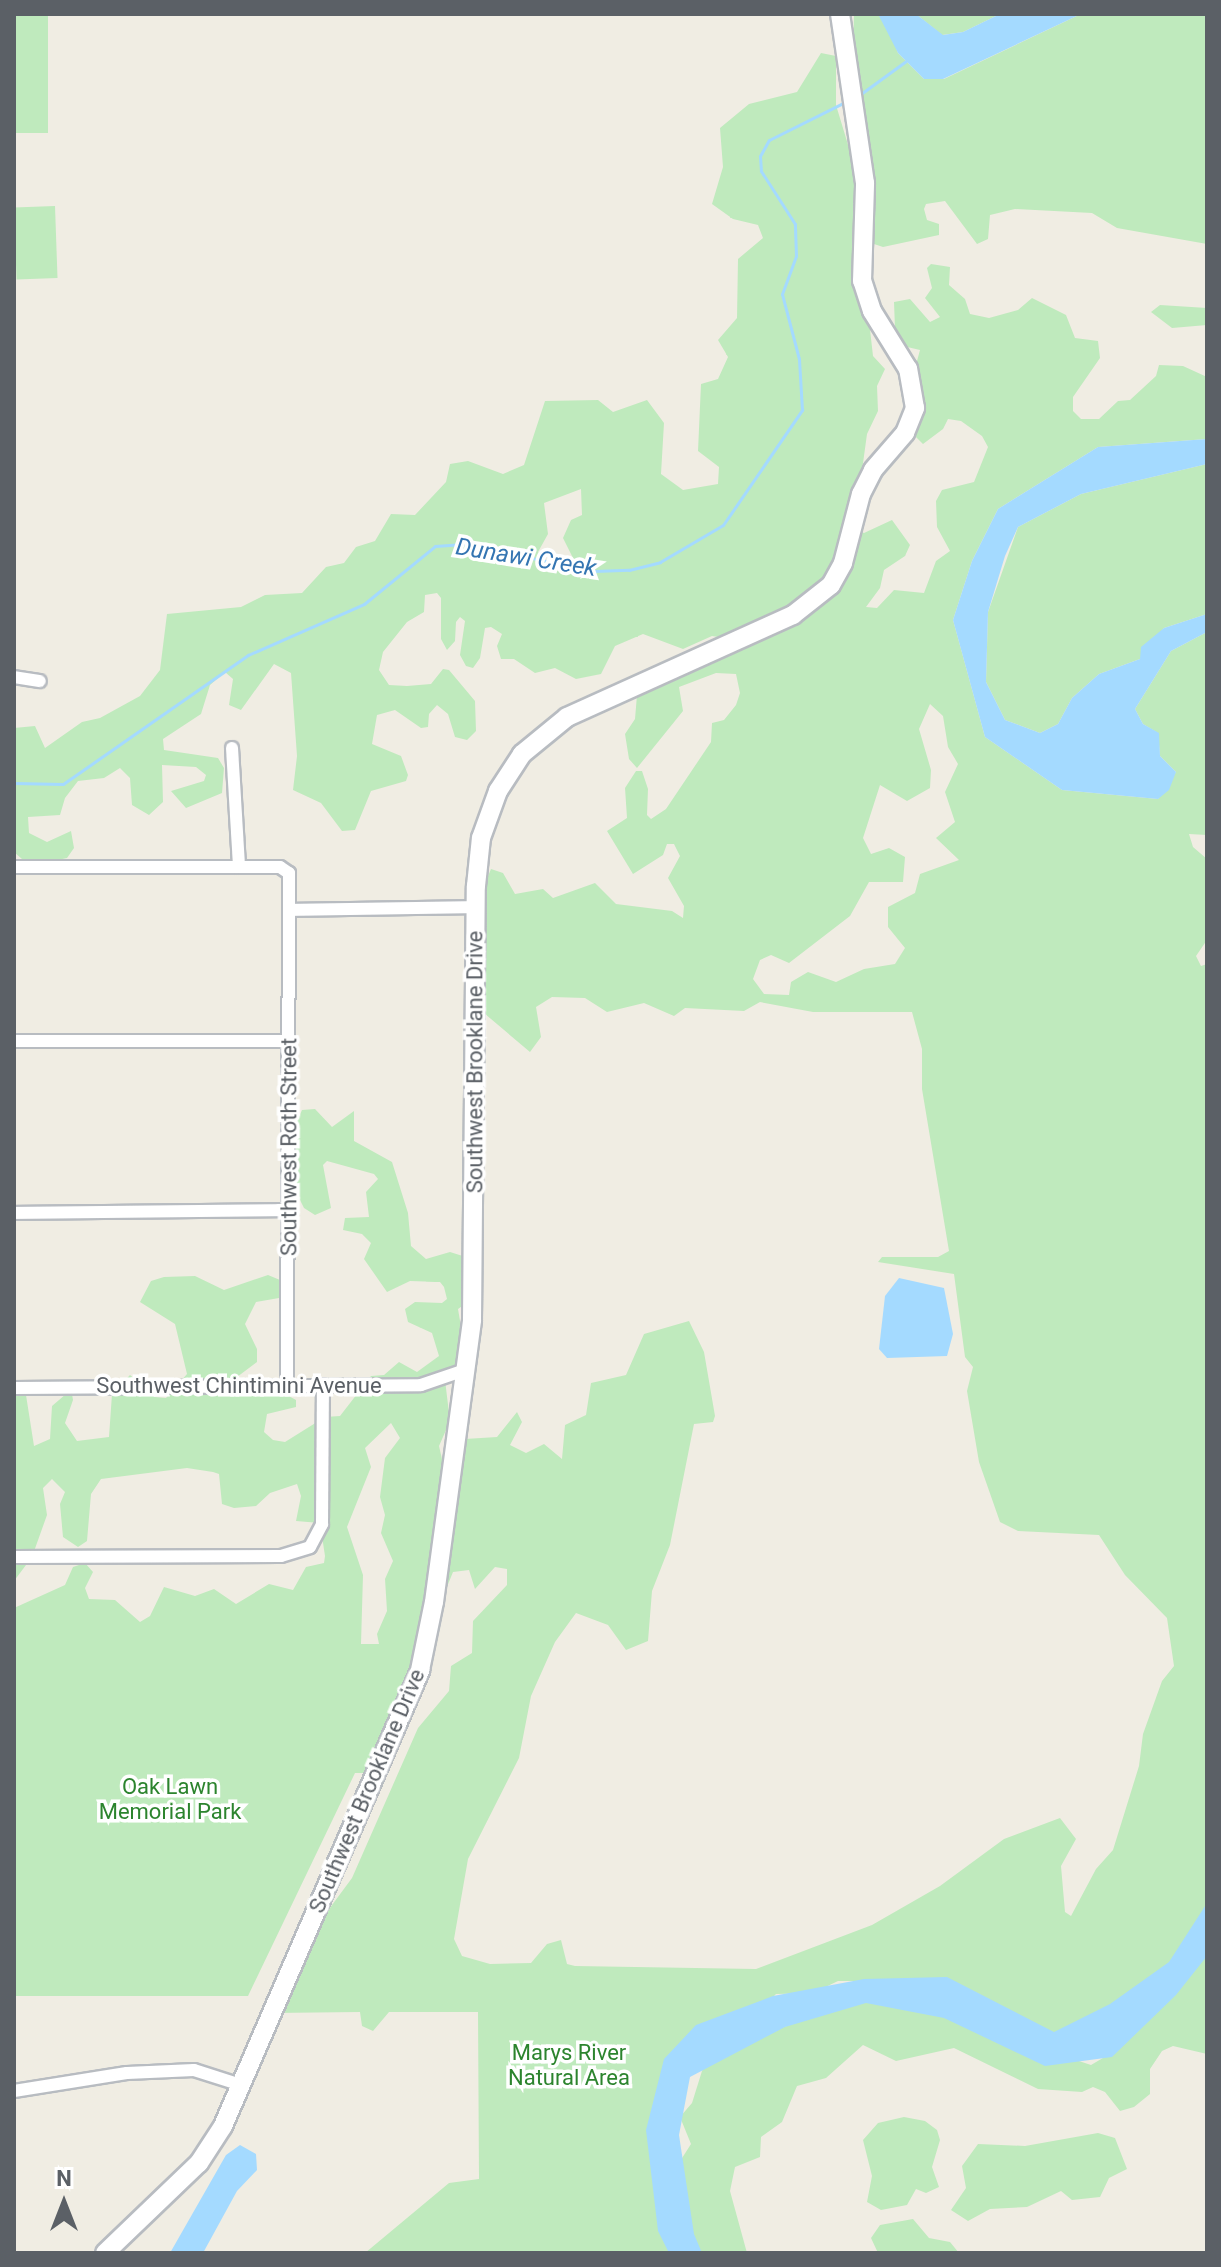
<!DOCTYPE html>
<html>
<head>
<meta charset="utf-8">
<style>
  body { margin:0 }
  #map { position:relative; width:1221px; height:2267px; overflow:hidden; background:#f0ede3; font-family:Roboto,sans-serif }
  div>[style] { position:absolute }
  .green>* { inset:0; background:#bfeabd; transform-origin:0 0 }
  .water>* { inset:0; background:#a4daff }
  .stream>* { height:3px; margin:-1.5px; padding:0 1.5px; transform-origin:1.5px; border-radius:1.5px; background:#a4daff }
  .roads { filter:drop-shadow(2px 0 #b8bcc1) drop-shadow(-2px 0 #b8bcc1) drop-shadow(0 2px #b8bcc1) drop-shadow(0 -2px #b8bcc1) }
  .street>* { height:12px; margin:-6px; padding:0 6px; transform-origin:6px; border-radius:6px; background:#fff }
  .secondary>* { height:18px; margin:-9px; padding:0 9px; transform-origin:9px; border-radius:9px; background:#fff }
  span { translate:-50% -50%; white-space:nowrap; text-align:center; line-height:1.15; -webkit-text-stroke:7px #fff; paint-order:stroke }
  .street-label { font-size:22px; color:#5b6066 }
  .park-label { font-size:22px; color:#2c842e }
  .water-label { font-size:24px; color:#3475b2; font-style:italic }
  .frame { position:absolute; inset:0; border:16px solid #5b6066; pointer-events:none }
  .north { position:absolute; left:24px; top:2163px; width:80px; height:80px; -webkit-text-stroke:6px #fff; paint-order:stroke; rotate:0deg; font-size:22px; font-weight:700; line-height:32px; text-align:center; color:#5b6066 }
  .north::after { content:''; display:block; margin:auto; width:28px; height:36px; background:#5b6066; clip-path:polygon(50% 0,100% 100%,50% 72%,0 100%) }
</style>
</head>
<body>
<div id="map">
  <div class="green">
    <div style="left:14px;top:14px;width:34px;height:119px"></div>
    <div style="clip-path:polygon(854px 14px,883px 14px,898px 53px,924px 79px,944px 79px,1081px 14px,1207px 14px,1207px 244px,1117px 228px,1092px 213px,1015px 209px,990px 215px,988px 239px,977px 244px,945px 201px,926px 204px,924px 209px,927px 220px,939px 224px,939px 235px,883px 247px,865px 241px,866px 222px,875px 214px,875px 187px,865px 154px,863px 97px,853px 56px)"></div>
    <div style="clip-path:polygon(916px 14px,1000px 14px,963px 32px,942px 35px)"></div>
    <div style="clip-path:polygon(evenodd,821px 53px,836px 56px,836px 105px,865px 201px,854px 230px,852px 265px,866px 294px,873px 356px,885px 369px,877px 386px,878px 411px,867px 434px,854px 529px,864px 533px,892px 520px,910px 545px,905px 556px,884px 570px,880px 588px,866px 607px,877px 608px,894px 590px,924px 593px,936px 561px,950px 551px,937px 527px,936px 501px,942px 490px,974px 482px,988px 447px,982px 436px,961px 421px,948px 419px,943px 429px,923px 444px,910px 431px,913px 413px,924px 398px,914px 372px,920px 350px,903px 346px,895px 329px,894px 302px,910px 299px,930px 322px,940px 317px,925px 298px,932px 288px,927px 268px,931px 264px,950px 267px,949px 285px,965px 299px,970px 314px,989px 318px,1018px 310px,1032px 298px,1066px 315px,1075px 338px,1098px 341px,1100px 358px,1073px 397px,1073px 411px,1081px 419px,1099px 419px,1118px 401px,1130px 400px,1156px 376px,1159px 365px,1183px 366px,1207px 377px,1207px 439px,1098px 447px,998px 509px,972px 561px,953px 620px,985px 737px,1062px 790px,1158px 799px,1176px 772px,1160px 756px,1158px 733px,1143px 724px,1135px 709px,1171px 651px,1207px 632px,1207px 835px,1189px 834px,1193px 847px,1207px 859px,1207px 940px,1196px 956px,1201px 966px,1207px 964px,1207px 1935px,1175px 1980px,1151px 1987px,1145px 1998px,1127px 2003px,1110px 2024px,1083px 2037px,1051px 2038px,977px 1993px,934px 1982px,913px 1994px,882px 1981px,838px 1981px,813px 1993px,776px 1994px,758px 2012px,734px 2017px,679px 2074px,674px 2112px,663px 2134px,657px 2170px,659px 2209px,672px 2253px,365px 2253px,449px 2183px,479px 2179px,478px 2012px,389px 2012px,373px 2031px,362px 2026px,360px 2012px,271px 2013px,315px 1928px,352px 1878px,418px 1728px,449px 1691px,451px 1666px,472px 1653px,473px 1621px,507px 1585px,507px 1569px,495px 1567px,475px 1589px,469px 1570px,453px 1572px,438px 1609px,422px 1631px,409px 1705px,370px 1773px,355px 1773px,248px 1996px,14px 1996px,14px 1608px,65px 1585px,73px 1567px,85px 1563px,93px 1572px,85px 1588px,89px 1599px,115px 1600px,140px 1622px,150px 1616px,164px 1587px,195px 1596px,214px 1589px,236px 1604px,269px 1584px,293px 1590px,306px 1567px,324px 1563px,325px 1556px,320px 1523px,296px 1521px,301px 1496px,297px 1484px,270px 1493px,256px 1506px,234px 1508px,222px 1504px,219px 1474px,213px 1472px,187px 1468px,101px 1479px,91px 1494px,87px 1541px,78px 1547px,63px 1537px,60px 1504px,65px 1492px,52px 1479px,43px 1488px,47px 1515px,32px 1557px,14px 1581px,14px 1389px,26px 1395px,34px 1446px,50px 1439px,52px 1406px,66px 1394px,72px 1394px,73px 1400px,65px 1423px,77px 1441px,109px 1437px,112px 1394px,130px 1375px,155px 1397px,166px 1398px,187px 1374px,175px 1324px,140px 1302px,151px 1281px,164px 1277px,195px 1276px,224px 1290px,268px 1275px,280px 1280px,279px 1298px,256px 1302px,245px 1324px,257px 1349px,257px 1362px,233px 1380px,258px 1395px,285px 1394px,296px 1400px,296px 1407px,267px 1414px,264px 1432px,273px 1440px,285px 1442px,325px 1417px,340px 1416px,371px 1376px,384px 1375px,399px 1362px,417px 1372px,439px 1356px,432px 1333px,408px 1322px,405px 1309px,415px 1302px,442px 1303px,447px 1299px,444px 1287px,440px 1282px,410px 1281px,387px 1292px,364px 1259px,371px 1243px,362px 1234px,343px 1230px,345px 1218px,369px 1217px,366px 1192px,378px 1179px,374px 1174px,327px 1161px,323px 1165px,331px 1208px,315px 1215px,304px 1208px,296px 1192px,290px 1137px,302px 1110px,315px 1109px,332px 1127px,354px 1111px,354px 1141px,392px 1162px,408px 1213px,411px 1246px,426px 1259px,450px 1252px,469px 1258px,468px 1302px,458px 1309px,466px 1356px,463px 1370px,445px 1380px,450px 1421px,439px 1446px,449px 1490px,438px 1505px,439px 1519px,445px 1521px,448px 1516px,458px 1480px,458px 1449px,465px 1439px,497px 1437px,517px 1412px,522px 1422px,510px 1445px,526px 1453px,544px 1444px,562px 1459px,565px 1425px,586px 1415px,591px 1383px,626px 1375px,644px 1334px,689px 1321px,704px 1352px,715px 1416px,713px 1422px,694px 1424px,670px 1545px,652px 1591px,648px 1641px,626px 1650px,608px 1625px,576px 1613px,555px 1642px,531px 1696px,519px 1758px,468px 1859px,454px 1939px,462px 1956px,490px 1964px,531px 1963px,547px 1944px,561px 1940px,567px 1964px,575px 1966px,756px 1969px,872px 1925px,940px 1886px,1004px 1839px,1060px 1818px,1076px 1839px,1061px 1866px,1065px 1912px,1071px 1916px,1096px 1869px,1113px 1850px,1139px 1766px,1143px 1734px,1162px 1681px,1174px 1666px,1167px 1618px,1125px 1575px,1099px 1535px,1018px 1531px,1000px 1522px,979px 1462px,967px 1391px,973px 1367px,965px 1357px,954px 1274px,878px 1262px,882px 1257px,938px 1257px,949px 1251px,922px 1089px,922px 1049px,912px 1012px,813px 1012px,760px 1002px,744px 1011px,685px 1008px,674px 1016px,644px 1003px,607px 1012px,585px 998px,552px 997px,536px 1007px,541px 1037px,530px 1052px,478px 1008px,484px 996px,478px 964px,482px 891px,491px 869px,503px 873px,515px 894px,543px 889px,553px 898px,595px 883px,616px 904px,672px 911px,683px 918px,684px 906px,668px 878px,680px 856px,674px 844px,667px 844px,663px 855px,633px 874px,607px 831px,627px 818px,625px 788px,636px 771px,642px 771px,648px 789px,647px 815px,651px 819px,666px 809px,711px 742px,712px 723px,724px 720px,736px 705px,740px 693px,736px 674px,716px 673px,679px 687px,683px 711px,637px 768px,629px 759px,625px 734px,635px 719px,637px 695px,680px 670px,730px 656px,758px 634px,755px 628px,748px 626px,725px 638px,712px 636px,683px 649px,643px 634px,615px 646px,601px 674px,576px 679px,555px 668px,535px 673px,514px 659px,501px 659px,497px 646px,502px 634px,491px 627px,485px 628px,480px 658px,473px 668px,466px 666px,460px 655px,465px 621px,460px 617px,456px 622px,455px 641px,447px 650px,441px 639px,441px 598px,437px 593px,425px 595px,424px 612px,407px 622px,383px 652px,379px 670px,389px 685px,407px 686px,431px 684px,443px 669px,449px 670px,475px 701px,476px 731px,467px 740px,455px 737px,448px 714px,437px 705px,429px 714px,428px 727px,421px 728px,395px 710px,377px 715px,372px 744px,401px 756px,408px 775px,406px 781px,371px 791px,355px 830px,342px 831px,321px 803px,293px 790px,297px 756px,291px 673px,274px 664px,241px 710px,229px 705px,233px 679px,225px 672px,210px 685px,201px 714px,163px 739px,164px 750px,218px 758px,224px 768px,222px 793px,186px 808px,171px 791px,204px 781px,206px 775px,196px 767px,162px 765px,163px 802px,149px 815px,132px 805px,130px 778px,120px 768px,104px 778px,78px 781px,65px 798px,60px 815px,28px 817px,29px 833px,47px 842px,71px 831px,74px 848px,67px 858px,30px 866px,14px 852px,14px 728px,35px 726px,45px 748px,82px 722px,100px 718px,140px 696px,160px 670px,167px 614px,241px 607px,265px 595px,302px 593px,326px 567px,344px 563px,356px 547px,375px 541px,391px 514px,415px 515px,446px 482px,450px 464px,468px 461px,503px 474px,524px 465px,545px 401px,598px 400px,613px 412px,647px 400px,664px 423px,661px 474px,683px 490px,718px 484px,719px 467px,698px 451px,701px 384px,718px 379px,728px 357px,718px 340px,737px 318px,738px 259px,763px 238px,758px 225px,733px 219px,712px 204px,723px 167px,720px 128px,749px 104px,797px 92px,821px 53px,581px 489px,582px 515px,571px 520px,563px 538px,577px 566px,553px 572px,538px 552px,548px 534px,544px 503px,581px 489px,821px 53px,930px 704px,943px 716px,948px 747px,958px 764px,945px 792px,955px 822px,936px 838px,959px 860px,920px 874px,915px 893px,888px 907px,888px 927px,905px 948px,895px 964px,864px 969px,836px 982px,808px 972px,791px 982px,789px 995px,764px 994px,753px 979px,760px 960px,771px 955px,789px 963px,850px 916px,869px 882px,903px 882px,905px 857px,889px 848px,871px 854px,863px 838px,880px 785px,907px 801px,930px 788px,931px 770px,919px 729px,930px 704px,821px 53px,391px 1423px,400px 1438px,385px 1458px,380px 1497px,385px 1515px,381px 1533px,393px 1561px,385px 1579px,387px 1611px,377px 1634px,379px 1644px,361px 1644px,363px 1575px,347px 1527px,371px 1467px,365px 1448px,391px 1423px)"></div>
    <div style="left:55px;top:206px;width:72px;height:41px;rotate:88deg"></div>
    <div style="clip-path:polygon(1160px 305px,1207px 308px,1207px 325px,1172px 328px,1151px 312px)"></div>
    <div style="clip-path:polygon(1207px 464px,1207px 614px,1164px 628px,1140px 659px,1099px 674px,1072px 698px,1058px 724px,1040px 733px,1005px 720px,986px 682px,988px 612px,1018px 527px,1081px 494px)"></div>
    <div style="clip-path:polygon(1207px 1953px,1207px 2054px,1173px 2046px,1162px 2051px,1150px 2069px,1150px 2094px,1134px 2107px,1120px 2111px,1105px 2092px,1093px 2087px,1082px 2092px,1038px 2089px,954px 2048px,896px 2061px,863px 2045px,826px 2078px,797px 2086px,782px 2122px,761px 2137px,760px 2157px,735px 2167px,730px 2191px,747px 2253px,691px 2253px,677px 2166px,691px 2144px,680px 2117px,692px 2103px,707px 2055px,875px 1994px,1091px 2065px,1108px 2055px)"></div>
    <div style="clip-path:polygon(904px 2117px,925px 2121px,937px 2130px,940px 2140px,932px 2167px,939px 2187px,926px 2193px,916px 2189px,907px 2205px,881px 2210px,867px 2202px,872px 2176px,863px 2140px,878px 2123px)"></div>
    <div style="clip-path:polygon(1098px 2133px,1115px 2138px,1127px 2169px,1109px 2178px,1100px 2197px,1072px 2200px,1061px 2191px,1027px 2207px,990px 2209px,968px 2221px,951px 2210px,966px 2188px,962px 2166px,978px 2144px,1025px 2146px)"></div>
    <div style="clip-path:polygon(913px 2219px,929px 2238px,950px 2242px,959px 2253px,878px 2253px,871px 2238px,880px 2225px)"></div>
  </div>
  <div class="water">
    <div style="clip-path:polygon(878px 14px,916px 14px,943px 35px,963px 32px,1000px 14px,1081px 14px,943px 79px,924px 79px,898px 53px)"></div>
    <div style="clip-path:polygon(1207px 439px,1207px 464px,1081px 494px,1018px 527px,1005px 556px,988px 612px,986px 682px,1005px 720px,1040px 733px,1058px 724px,1072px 698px,1099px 674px,1140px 659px,1141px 647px,1164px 628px,1207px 614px,1207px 632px,1171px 651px,1135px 709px,1143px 724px,1159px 733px,1160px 756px,1176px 772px,1169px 790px,1158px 799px,1062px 790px,985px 737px,953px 620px,972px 561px,998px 509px,1098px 447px)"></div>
    <div style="clip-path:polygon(899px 1278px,944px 1288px,953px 1334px,947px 1356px,887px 1358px,879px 1349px,885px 1296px)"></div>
    <div style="clip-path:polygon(1207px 1903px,1207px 1956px,1176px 1995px,1112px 2057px,1045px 2066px,944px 2018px,866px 2003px,785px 2027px,690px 2077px,679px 2135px,694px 2234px,702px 2253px,669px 2253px,658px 2231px,646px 2130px,664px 2059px,696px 2025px,773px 1996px,864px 1979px,947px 1977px,1054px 2032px,1110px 2004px,1169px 1962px)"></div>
    <div style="clip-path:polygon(240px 2145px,256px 2154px,257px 2170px,237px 2191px,203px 2253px,170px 2253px,226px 2155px)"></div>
  </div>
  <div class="stream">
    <div style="left:858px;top:96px;width:59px;rotate:-36.1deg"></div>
    <div style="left:14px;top:783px;width:49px;rotate:1.2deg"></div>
    <div style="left:63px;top:784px;width:226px;rotate:-34.9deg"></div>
    <div style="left:248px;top:655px;width:127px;rotate:-23.7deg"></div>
    <div style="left:364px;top:604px;width:92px;rotate:-39.2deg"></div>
    <div style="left:435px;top:546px;width:29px;rotate:-4deg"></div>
    <div style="left:464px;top:544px;width:133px;rotate:11.7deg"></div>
    <div style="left:594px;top:571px;width:35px;rotate:-2deg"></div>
    <div style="left:629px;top:570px;width:32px;rotate:-14deg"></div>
    <div style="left:660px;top:562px;width:73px;rotate:-30.4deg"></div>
    <div style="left:723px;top:525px;width:140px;rotate:-55.5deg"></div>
    <div style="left:802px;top:410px;width:51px;rotate:-93.4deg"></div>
    <div style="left:799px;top:359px;width:67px;rotate:-104.7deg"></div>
    <div style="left:782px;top:294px;width:40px;rotate:-69.8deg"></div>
    <div style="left:796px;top:256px;width:32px;rotate:-92deg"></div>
    <div style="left:795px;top:224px;width:63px;rotate:-122.7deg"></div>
    <div style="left:761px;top:171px;width:15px;rotate:-94deg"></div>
    <div style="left:760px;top:156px;width:18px;rotate:-61deg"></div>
    <div style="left:769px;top:140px;width:87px;rotate:-26.6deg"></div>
  </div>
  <div class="roads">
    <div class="street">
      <div style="left:14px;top:677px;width:26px;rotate:9deg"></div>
      <div style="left:232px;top:748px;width:119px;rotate:86.6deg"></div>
      <div style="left:14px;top:867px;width:266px"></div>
      <div style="left:280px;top:867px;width:11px;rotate:34deg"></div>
      <div style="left:289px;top:873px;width:511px;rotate:90.22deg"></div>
      <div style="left:290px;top:910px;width:186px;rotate:-0.9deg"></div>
      <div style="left:14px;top:1041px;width:275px"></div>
      <div style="left:14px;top:1213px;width:275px;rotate:-0.6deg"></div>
      <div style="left:14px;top:1388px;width:407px;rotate:-0.4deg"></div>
      <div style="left:421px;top:1385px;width:43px;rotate:-18.9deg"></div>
      <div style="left:14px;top:1557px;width:267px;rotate:-0.2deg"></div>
      <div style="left:281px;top:1556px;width:30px;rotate:-17deg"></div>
      <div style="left:310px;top:1547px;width:26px;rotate:-62deg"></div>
      <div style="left:322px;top:1524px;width:139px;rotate:-89.6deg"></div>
      <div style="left:14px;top:2091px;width:114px;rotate:-9.1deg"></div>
      <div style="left:127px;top:2073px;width:67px;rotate:-2.6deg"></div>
      <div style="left:194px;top:2070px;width:49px;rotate:17.7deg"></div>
    </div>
    <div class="secondary">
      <div style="left:105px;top:2253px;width:130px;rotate:-43.8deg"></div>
      <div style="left:199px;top:2163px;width:44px;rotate:-57deg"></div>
      <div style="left:223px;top:2126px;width:497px;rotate:-66.6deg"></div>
      <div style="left:420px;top:1670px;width:69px;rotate:-78.4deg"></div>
      <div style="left:434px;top:1602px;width:285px;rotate:-82.3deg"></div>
      <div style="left:472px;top:1320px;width:434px;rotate:-89.5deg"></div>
      <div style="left:476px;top:886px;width:48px;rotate:-84.1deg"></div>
      <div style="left:481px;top:838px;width:50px;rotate:-70.1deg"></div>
      <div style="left:498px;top:791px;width:44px;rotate:-57deg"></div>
      <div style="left:522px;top:754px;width:58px;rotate:-39.4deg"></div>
      <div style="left:567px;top:717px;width:248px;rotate:-24.3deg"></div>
      <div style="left:793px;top:615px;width:48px;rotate:-38.3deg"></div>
      <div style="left:831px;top:585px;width:25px;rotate:-61deg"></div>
      <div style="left:843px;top:563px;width:71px;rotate:-75.4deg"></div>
      <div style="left:861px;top:494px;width:27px;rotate:-63deg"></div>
      <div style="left:873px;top:470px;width:49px;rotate:-49.1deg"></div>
      <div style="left:905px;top:433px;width:27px;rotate:-68deg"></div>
      <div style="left:915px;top:408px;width:40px;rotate:-100deg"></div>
      <div style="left:908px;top:369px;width:68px;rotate:-121.8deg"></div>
      <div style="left:872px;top:311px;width:32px;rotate:-108deg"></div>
      <div style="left:862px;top:281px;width:98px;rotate:-88.2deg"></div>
      <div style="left:865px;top:183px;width:171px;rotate:-98.4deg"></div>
    </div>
  </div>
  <div class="street-label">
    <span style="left:475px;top:1062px;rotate:-90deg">Southwest Brooklane Drive</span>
    <span style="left:289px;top:1147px;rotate:-90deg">Southwest Roth Street</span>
    <span style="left:239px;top:1386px">Southwest Chintimini Avenue</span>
    <span style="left:367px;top:1791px;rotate:-67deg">Southwest Brooklane Drive</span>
  </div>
  <div class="park-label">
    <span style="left:170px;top:1799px">Oak Lawn<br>Memorial Park</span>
    <span style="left:569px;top:2065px">Marys River<br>Natural Area</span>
  </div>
  <div class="water-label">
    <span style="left:526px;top:558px;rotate:9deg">Dunawi Creek</span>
  </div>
  <div class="frame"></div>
  <div class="north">N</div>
</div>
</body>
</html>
